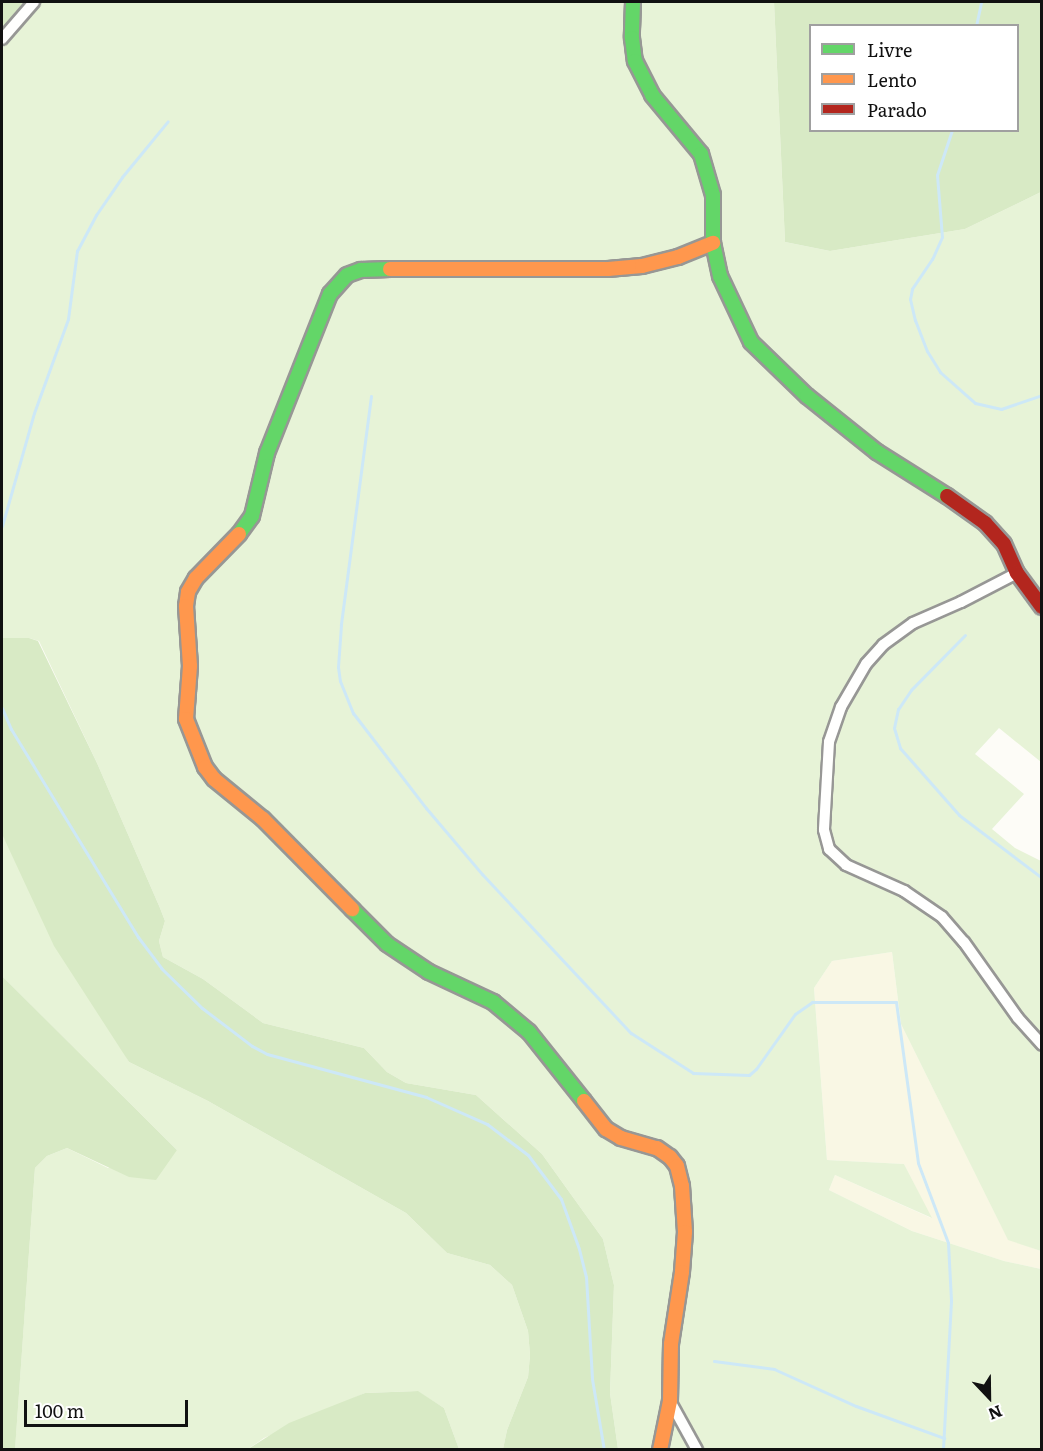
<!DOCTYPE html>
<html>
<head>
<meta charset="utf-8">
<style>
  body { margin:0 }
  #map { position:relative; width:1043px; height:1451px; overflow:hidden; background:#fdfcf7; font-family:Literata,serif }
  div>[style] { position:absolute }
  .farmland>* { inset:0; background:#f9f7e4 }
  .green>* { inset:0; background:#e7f3d7 }
  .forest>* { inset:0; background:#d8eac5 }
  .stream>* { height:3px; margin:-1.5px; padding:0 1.5px; transform-origin:1.5px; border-radius:1.5px; background:#cde8f7 }
  .roads { filter:drop-shadow(2px 0 #979795) drop-shadow(-2px 0 #979795) drop-shadow(0 2px #979795) drop-shadow(0 -2px #979795) }
  .street>* { height:10px; margin:-5px; padding:0 5px; transform-origin:5px; border-radius:5px; background:#fffffe }
  .fast>* { height:14px; margin:-7px; padding:0 7px; transform-origin:7px; border-radius:7px; background:#63d668 }
  .slow>* { height:14px; margin:-7px; padding:0 7px; transform-origin:7px; border-radius:7px; background:#ff974d }
  .jam>* { height:14px; margin:-7px; padding:0 7px; transform-origin:7px; border-radius:7px; background:#b3261e }
  span { translate:-50% -50%; white-space:nowrap; text-align:center; line-height:1.15; -webkit-text-stroke:6px #fff; paint-order:stroke }
  .frame { position:absolute; inset:0; border:3px solid #111; pointer-events:none }
  .legend { position:absolute; left:809px; top:24px; width:210px; height:108px; box-sizing:border-box; background:#fff; border:2px solid #a0a0a0; margin:0; padding:8px 10px; list-style:none; font-size:18px; color:#111 }
  .legend li { display:flex; align-items:center; gap:12px; height:30px }
  .legend b { width:30px; border:2px solid #a0a0a0 }
  .north { position:absolute; left:959px; top:1367px; width:60px; height:60px; -webkit-text-stroke:4px #fff; paint-order:stroke; rotate:158deg; font-size:16px; font-weight:700; line-height:24px; text-align:center; color:#111 }
  .north::after { content:''; display:block; margin:auto; width:21px; height:27px; background:#111; clip-path:polygon(50% 0,100% 100%,50% 72%,0 100%) }
  .scale { position:absolute; left:24px; top:1400px; width:164px; height:27px; box-sizing:border-box; border:3px solid #111; border-top:0; padding-left:8px; font-size:18px; line-height:21px; white-space:nowrap; color:#111; -webkit-text-stroke:4px #fff; paint-order:stroke }
</style>
</head>
<body>
<div id="map">
  <div class="farmland">
    <div style="clip-path:polygon(892px 952px,901px 1024px,1008px 1239px,1041px 1251px,1041px 1269px,1004px 1261px,912px 1231px,829px 1190px,835px 1175px,931px 1218px,904px 1164px,827px 1160px,814px 988px,832px 961px)"></div>
  </div>
  <div class="green">
    <div style="clip-path:polygon(28px 2px,774px 2px,785px 242px,830px 251px,965px 229px,1041px 192px,1041px 762px,999px 728px,975px 754px,1024px 794px,992px 829px,1015px 848px,1041px 861px,1041px 1251px,1008px 1240px,901px 1024px,892px 952px,832px 961px,814px 988px,827px 1160px,904px 1164px,932px 1218px,835px 1175px,829px 1190px,912px 1231px,1004px 1261px,1041px 1269px,1041px 1449px,618px 1449px,610px 1393px,614px 1285px,603px 1239px,542px 1154px,476px 1095px,406px 1083px,387px 1072px,364px 1048px,263px 1023px,203px 979px,163px 957px,159px 941px,165px 921px,160px 908px,97px 763px,39px 641px,29px 638px,2px 638px,2px 34px)"></div>
    <div style="clip-path:polygon(2px 834px,129px 1062px,208px 1101px,406px 1213px,447px 1253px,490px 1265px,512px 1285px,528px 1331px,530px 1355px,528px 1377px,507px 1430px,503px 1449px,459px 1449px,444px 1408px,417px 1391px,365px 1393px,264px 1438px,248px 1449px,15px 1449px,35px 1168px,47px 1156px,67px 1148px,108px 1168px,177px 1150px,2px 976px)"></div>
  </div>
  <div class="forest">
    <div style="clip-path:polygon(2px 2px,28px 2px,2px 34px)"></div>
    <div style="clip-path:polygon(evenodd,774px 2px,1041px 2px,1041px 192px,965px 229px,830px 251px,785px 242px,774px 2px,810px 26px,1018px 26px,1018px 130px,810px 130px,810px 26px)"></div>
    <div style="clip-path:polygon(2px 638px,29px 638px,38px 641px,97px 763px,160px 908px,165px 921px,159px 941px,163px 957px,203px 979px,263px 1023px,364px 1048px,387px 1072px,406px 1083px,476px 1095px,542px 1154px,603px 1239px,614px 1285px,610px 1393px,618px 1449px,503px 1449px,507px 1430px,528px 1377px,530px 1355px,528px 1331px,512px 1285px,490px 1265px,447px 1253px,406px 1213px,208px 1101px,129px 1062px,54px 946px,2px 834px)"></div>
    <div style="clip-path:polygon(2px 976px,177px 1150px,156px 1180px,129px 1177px,67px 1148px,47px 1156px,35px 1168px,15px 1450px,2px 1449px)"></div>
    <div style="clip-path:polygon(418px 1391px,444px 1408px,459px 1449px,248px 1449px,289px 1423px,365px 1393px)"></div>
  </div>
  <div class="stream">
    <div style="left:976px;top:26px;width:25px;rotate:-78deg"></div>
    <div style="left:952px;top:130px;width:47px;rotate:108.4deg"></div>
    <div style="left:937px;top:175px;width:62px;rotate:85.4deg"></div>
    <div style="left:942px;top:237px;width:24px;rotate:114deg"></div>
    <div style="left:932px;top:259px;width:36px;rotate:124deg"></div>
    <div style="left:912px;top:289px;width:10px;rotate:101deg"></div>
    <div style="left:910px;top:299px;width:22px;rotate:77deg"></div>
    <div style="left:915px;top:320px;width:33px;rotate:69deg"></div>
    <div style="left:927px;top:351px;width:25px;rotate:58deg"></div>
    <div style="left:940px;top:372px;width:47px;rotate:41.5deg"></div>
    <div style="left:975px;top:403px;width:27px;rotate:13deg"></div>
    <div style="left:1001px;top:409px;width:43px;rotate:-18.9deg"></div>
    <div style="left:371px;top:396px;width:231px;rotate:97.5deg"></div>
    <div style="left:341px;top:625px;width:42px;rotate:94.1deg"></div>
    <div style="left:338px;top:667px;width:14px;rotate:82deg"></div>
    <div style="left:340px;top:681px;width:35px;rotate:68deg"></div>
    <div style="left:353px;top:713px;width:120px;rotate:52.5deg"></div>
    <div style="left:426px;top:808px;width:87px;rotate:49.7deg"></div>
    <div style="left:482px;top:874px;width:218px;rotate:46.9deg"></div>
    <div style="left:631px;top:1033px;width:74px;rotate:32.8deg"></div>
    <div style="left:693px;top:1073px;width:56px;rotate:2deg"></div>
    <div style="left:749px;top:1075px;width:9px;rotate:-41deg"></div>
    <div style="left:756px;top:1069px;width:67px;rotate:-54.7deg"></div>
    <div style="left:795px;top:1014px;width:21px;rotate:-35deg"></div>
    <div style="left:812px;top:1002px;width:84px"></div>
    <div style="left:896px;top:1002px;width:162px;rotate:82.2deg"></div>
    <div style="left:918px;top:1163px;width:85px;rotate:69.4deg"></div>
    <div style="left:948px;top:1243px;width:58px;rotate:87deg"></div>
    <div style="left:951px;top:1301px;width:149px;rotate:93.1deg"></div>
    <div style="left:2px;top:526px;width:117px;rotate:-74.2deg"></div>
    <div style="left:34px;top:413px;width:100px;rotate:-70.1deg"></div>
    <div style="left:68px;top:319px;width:69px;rotate:-82.5deg"></div>
    <div style="left:77px;top:251px;width:41px;rotate:-62.2deg"></div>
    <div style="left:96px;top:215px;width:46px;rotate:-55.6deg"></div>
    <div style="left:122px;top:177px;width:72px;rotate:-50.6deg"></div>
    <div style="left:965px;top:635px;width:77px;rotate:134.5deg"></div>
    <div style="left:911px;top:690px;width:23px;rotate:124deg"></div>
    <div style="left:898px;top:709px;width:19px;rotate:102deg"></div>
    <div style="left:894px;top:728px;width:21px;rotate:73deg"></div>
    <div style="left:900px;top:748px;width:89px;rotate:48.6deg"></div>
    <div style="left:959px;top:815px;width:104px;rotate:37.2deg"></div>
    <div style="left:2px;top:708px;width:23px;rotate:67deg"></div>
    <div style="left:11px;top:729px;width:244px;rotate:58.6deg"></div>
    <div style="left:138px;top:937px;width:39px;rotate:53deg"></div>
    <div style="left:161px;top:968px;width:57px;rotate:44.3deg"></div>
    <div style="left:202px;top:1008px;width:63px;rotate:37.2deg"></div>
    <div style="left:252px;top:1046px;width:17px;rotate:28deg"></div>
    <div style="left:267px;top:1054px;width:165px;rotate:15.1deg"></div>
    <div style="left:426px;top:1097px;width:67px;rotate:23.9deg"></div>
    <div style="left:487px;top:1124px;width:51px;rotate:37.1deg"></div>
    <div style="left:528px;top:1155px;width:55px;rotate:53.1deg"></div>
    <div style="left:561px;top:1199px;width:53px;rotate:70.2deg"></div>
    <div style="left:579px;top:1249px;width:29px;rotate:76deg"></div>
    <div style="left:586px;top:1277px;width:102px;rotate:86.6deg"></div>
    <div style="left:592px;top:1379px;width:72px;rotate:80.4deg"></div>
    <div style="left:714px;top:1361px;width:61px;rotate:7.6deg"></div>
    <div style="left:774px;top:1369px;width:90px;rotate:24.3deg"></div>
    <div style="left:856px;top:1406px;width:94px;rotate:20deg"></div>
  </div>
  <div class="roads">
    <div class="street">
      <div style="left:2px;top:39px;width:49px;rotate:-49.1deg"></div>
      <div style="left:1017px;top:573px;width:63px;rotate:152.6deg"></div>
      <div style="left:961px;top:602px;width:52px;rotate:156.4deg"></div>
      <div style="left:913px;top:623px;width:37px;rotate:144deg"></div>
      <div style="left:883px;top:645px;width:25px;rotate:132deg"></div>
      <div style="left:866px;top:664px;width:50px;rotate:120.2deg"></div>
      <div style="left:841px;top:707px;width:37px;rotate:109deg"></div>
      <div style="left:829px;top:742px;width:88px;rotate:93.3deg"></div>
      <div style="left:824px;top:830px;width:20px;rotate:75deg"></div>
      <div style="left:829px;top:849px;width:23px;rotate:43deg"></div>
      <div style="left:846px;top:865px;width:64px;rotate:24.1deg"></div>
      <div style="left:904px;top:891px;width:46px;rotate:34.4deg"></div>
      <div style="left:942px;top:917px;width:33px;rotate:49deg"></div>
      <div style="left:964px;top:942px;width:93px;rotate:54.6deg"></div>
      <div style="left:1018px;top:1018px;width:36px;rotate:48deg"></div>
      <div style="left:670px;top:1401px;width:56px;rotate:61.1deg"></div>
    </div>
    <div class="fast">
      <div style="left:633px;top:2px;width:36px;rotate:92deg"></div>
      <div style="left:632px;top:38px;width:23px;rotate:83deg"></div>
      <div style="left:635px;top:61px;width:38px;rotate:63deg"></div>
      <div style="left:652px;top:95px;width:77px;rotate:50.3deg"></div>
      <div style="left:701px;top:154px;width:43px;rotate:73.7deg"></div>
      <div style="left:713px;top:195px;width:48px;rotate:90deg"></div>
      <div style="left:713px;top:243px;width:34px;rotate:78deg"></div>
      <div style="left:720px;top:276px;width:73px;rotate:64.8deg"></div>
      <div style="left:751px;top:342px;width:78px;rotate:44deg"></div>
      <div style="left:807px;top:396px;width:90px;rotate:38.7deg"></div>
      <div style="left:877px;top:452px;width:83px;rotate:32.2deg"></div>
      <div style="left:239px;top:534px;width:22px;rotate:-54deg"></div>
      <div style="left:252px;top:516px;width:65px;rotate:-76.6deg"></div>
      <div style="left:267px;top:453px;width:171px;rotate:-68.4deg"></div>
      <div style="left:330px;top:294px;width:25px;rotate:-48deg"></div>
      <div style="left:347px;top:275px;width:15px;rotate:-20deg"></div>
      <div style="left:361px;top:270px;width:29px;rotate:-2deg"></div>
      <div style="left:352px;top:909px;width:49px;rotate:45deg"></div>
      <div style="left:387px;top:944px;width:50px;rotate:33.7deg"></div>
      <div style="left:429px;top:972px;width:71px;rotate:25.1deg"></div>
      <div style="left:493px;top:1002px;width:47px;rotate:39.8deg"></div>
      <div style="left:529px;top:1032px;width:88px;rotate:51.4deg"></div>
    </div>
    <div class="slow">
      <div style="left:390px;top:269px;width:218px"></div>
      <div style="left:608px;top:269px;width:34px;rotate:-5deg"></div>
      <div style="left:642px;top:266px;width:37px;rotate:-14deg"></div>
      <div style="left:678px;top:257px;width:38px;rotate:-22deg"></div>
      <div style="left:239px;top:534px;width:62px;rotate:134.3deg"></div>
      <div style="left:196px;top:578px;width:16px;rotate:120deg"></div>
      <div style="left:188px;top:592px;width:14px;rotate:98deg"></div>
      <div style="left:186px;top:606px;width:60px;rotate:86.2deg"></div>
      <div style="left:190px;top:666px;width:53px;rotate:94.3deg"></div>
      <div style="left:186px;top:719px;width:52px;rotate:68.4deg"></div>
      <div style="left:205px;top:767px;width:15px;rotate:53deg"></div>
      <div style="left:214px;top:779px;width:63px;rotate:39.2deg"></div>
      <div style="left:263px;top:819px;width:127px;rotate:45.3deg"></div>
      <div style="left:584px;top:1101px;width:36px;rotate:52deg"></div>
      <div style="left:606px;top:1129px;width:17px;rotate:31deg"></div>
      <div style="left:621px;top:1138px;width:37px;rotate:16deg"></div>
      <div style="left:657px;top:1148px;width:16px;rotate:35deg"></div>
      <div style="left:670px;top:1157px;width:11px;rotate:52deg"></div>
      <div style="left:677px;top:1166px;width:21px;rotate:76deg"></div>
      <div style="left:682px;top:1186px;width:46px;rotate:86.3deg"></div>
      <div style="left:685px;top:1232px;width:40px;rotate:94.3deg"></div>
      <div style="left:682px;top:1272px;width:73px;rotate:98.7deg"></div>
      <div style="left:671px;top:1344px;width:57px;rotate:91deg"></div>
      <div style="left:670px;top:1401px;width:50px;rotate:101.5deg"></div>
    </div>
    <div class="jam">
      <div style="left:947px;top:496px;width:47px;rotate:35.4deg"></div>
      <div style="left:985px;top:523px;width:28px;rotate:48deg"></div>
      <div style="left:1004px;top:544px;width:32px;rotate:66deg"></div>
      <div style="left:1017px;top:573px;width:42px;rotate:53.7deg"></div>
    </div>
  </div>
  <div class="frame"></div>
  <ul class="legend">
  <li><b style="height:8px;background:#63d668"></b>Livre</li>
  <li><b style="height:8px;background:#ff974d"></b>Lento</li>
  <li><b style="height:8px;background:#b3261e"></b>Parado</li>
  </ul>
  <div class="north">N</div>
  <div class="scale">100 m</div>
</div>
</body>
</html>
